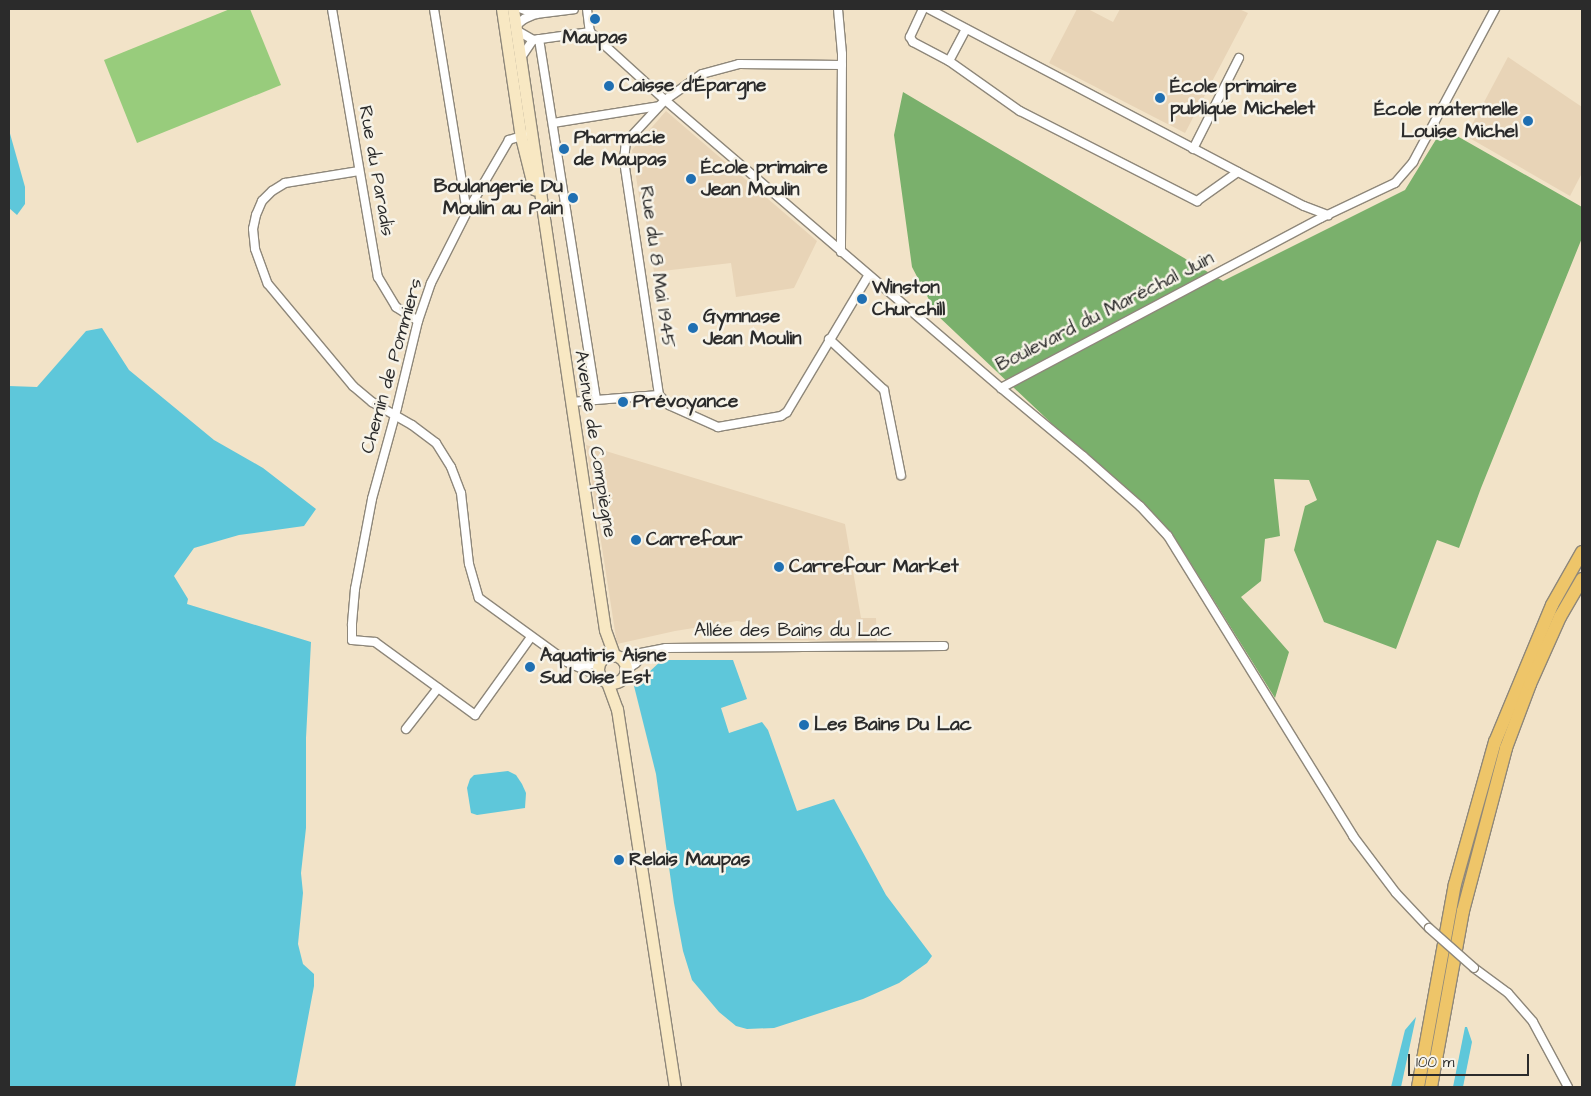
<!DOCTYPE html>
<html>
<head>
<meta charset="utf-8">
<style>
  body { margin:0 }
  #map { position:relative; width:1591px; height:1096px; overflow:hidden; background:#f2e3c8; font-family:"Architects Daughter",sans-serif }
  div>[style] { position:absolute }
  .built>* { inset:0; background:#e8d4b7 }
  .green>* { inset:0; background:#98cc7c }
  .forest>* { inset:0; background:#7ab06c }
  .water>* { inset:0; background:#5ec7da }
  .roads { filter:drop-shadow(1px 0 #8e877a) drop-shadow(-1px 0 #8e877a) drop-shadow(0 1px #8e877a) drop-shadow(0 -1px #8e877a) }
  .minor>* { height:8px; margin:-4px; padding:0 4px; transform-origin:4px; border-radius:4px; background:#fff }
  .secondary>* { height:11px; margin:-5.5px; padding:0 5.5px; transform-origin:5.5px; border-radius:5.5px; background:#f8e8c3 }
  .secondary>.ring { margin:-5.5px; padding:0; box-sizing:content-box; background:none; border:11px solid #f8e8c3; border-radius:50% }
  .trunk>* { height:12px; margin:-6px; padding:0 6px; transform-origin:6px; border-radius:6px; background:#eec569 }
  .bridges { filter:drop-shadow(1px 0 #8e877a) drop-shadow(-1px 0 #8e877a) drop-shadow(0 1px #8e877a) drop-shadow(0 -1px #8e877a) }
  .minor-bridge>* { height:8px; margin:-4px; padding:0 4px; transform-origin:4px; border-radius:4px; background:#fff }
  .dots>* { width:14px; height:14px; translate:-50% -50%; box-sizing:border-box; border:2px solid #f7f3e8; border-radius:50% }
  span { translate:-50% -50%; white-space:nowrap; text-align:center; line-height:1.15; -webkit-text-stroke:5px #f7f3e8; paint-order:stroke }
  .poi-label { font-size:19px; color:#2b2b2b; font-weight:700 }
  .left { translate:0 -50%; text-align:left }
  .right { translate:-100% -50%; text-align:right }
  .street-label { font-size:19px; color:#2b2b2b }
  .frame { position:absolute; inset:0; border:10px solid #2b2b2b; pointer-events:none }
  .scale { position:absolute; left:1408px; top:1054px; width:121px; height:22px; box-sizing:border-box; border:2px solid #2b2b2b; border-top:0; padding-left:6px; font-size:15px; line-height:18px; white-space:nowrap; color:#2b2b2b; -webkit-text-stroke:4px #f7f3e8; paint-order:stroke }
</style>
</head>
<body>
<div id="map">
  <div class="built">
    <div style="clip-path:polygon(1077px 9px,1088px 9px,1113px 22px,1120px 9px,1239px 9px,1248px 13px,1185px 133px,1049px 63px)"></div>
    <div style="clip-path:polygon(1508px 57px,1582px 107px,1582px 173px,1570px 196px,1466px 136px)"></div>
    <div style="clip-path:polygon(666px 111px,817px 241px,794px 288px,736px 297px,731px 263px,654px 272px,644px 209px,641px 209px,632px 150px)"></div>
    <div style="clip-path:polygon(586px 445px,845px 524px,861px 618px,876px 618px,877px 641px,764px 640px,758px 624px,737px 621px,675px 631px,617px 644px)"></div>
  </div>
  <div class="green">
    <div style="clip-path:polygon(230px 9px,250px 9px,281px 85px,137px 143px,104px 60px)"></div>
  </div>
  <div class="forest">
    <div style="clip-path:polygon(903px 92px,1223px 281px,1405px 190px,1443px 128px,1582px 207px,1582px 238px,1481px 488px,1459px 548px,1437px 540px,1396px 649px,1324px 622px,1294px 550px,1305px 506px,1317px 500px,1309px 480px,1274px 479px,1280px 536px,1265px 539px,1261px 581px,1241px 597px,1289px 652px,1275px 698px,1178px 543px,937px 315px,912px 267px,894px 135px)"></div>
  </div>
  <div class="water">
    <div style="clip-path:polygon(9px 130px,25px 187px,25px 204px,17px 215px,9px 208px)"></div>
    <div style="clip-path:polygon(102px 328px,129px 370px,214px 440px,263px 468px,316px 509px,304px 526px,239px 535px,194px 548px,174px 576px,188px 599px,187px 604px,311px 642px,306px 738px,306px 828px,301px 873px,303px 893px,298px 944px,303px 964px,314px 974px,314px 986px,295px 1087px,9px 1087px,9px 386px,37px 387px,86px 331px)"></div>
    <div style="clip-path:polygon(662px 660px,733px 660px,747px 699px,721px 708px,729px 733px,762px 722px,768px 730px,797px 811px,834px 799px,886px 895px,932px 956px,927px 963px,899px 983px,863px 999px,774px 1028px,747px 1029px,736px 1026px,719px 1012px,692px 980px,683px 951px,674px 903px,656px 774px,634px 686px)"></div>
    <div style="clip-path:polygon(508px 771px,516px 775px,522px 784px,526px 793px,525px 808px,477px 815px,471px 813px,467px 788px,470px 779px,474px 775px)"></div>
    <div style="clip-path:polygon(1416px 1017px,1401px 1087px,1391px 1087px,1405px 1030px)"></div>
    <div style="clip-path:polygon(1465px 1027px,1467px 1027px,1472px 1042px,1463px 1087px,1453px 1087px)"></div>
  </div>
  <div class="roads">
    <div class="minor">
      <div style="left:332px;top:9px;width:272px;rotate:80.3deg"></div>
      <div style="left:378px;top:277px;width:35px;rotate:59deg"></div>
      <div style="left:396px;top:307px;width:26px;rotate:32deg"></div>
      <div style="left:434px;top:9px;width:206px;rotate:80.8deg"></div>
      <div style="left:522px;top:9px;width:15px;rotate:20deg"></div>
      <div style="left:587px;top:9px;width:23px;rotate:83deg"></div>
      <div style="left:838px;top:9px;width:45px;rotate:84.9deg"></div>
      <div style="left:842px;top:54px;width:198px;rotate:90.3deg"></div>
      <div style="left:923px;top:9px;width:31px;rotate:115deg"></div>
      <div style="left:910px;top:37px;width:6px;rotate:59deg"></div>
      <div style="left:913px;top:42px;width:41px;rotate:27.8deg"></div>
      <div style="left:929px;top:9px;width:349px;rotate:27.8deg"></div>
      <div style="left:1238px;top:172px;width:74px;rotate:27.3deg"></div>
      <div style="left:1304px;top:206px;width:26px;rotate:21deg"></div>
      <div style="left:966px;top:29px;width:36px;rotate:118deg"></div>
      <div style="left:949px;top:61px;width:87px;rotate:35.2deg"></div>
      <div style="left:1020px;top:111px;width:199px;rotate:27deg"></div>
      <div style="left:1197px;top:201px;width:50px;rotate:-35.3deg"></div>
      <div style="left:516px;top:30px;width:20px;rotate:30deg"></div>
      <div style="left:533px;top:40px;width:58px;rotate:-8deg"></div>
      <div style="left:516px;top:30px;width:6px;rotate:-72deg"></div>
      <div style="left:518px;top:24px;width:8px;rotate:-40deg"></div>
      <div style="left:524px;top:19px;width:13px;rotate:-23deg"></div>
      <div style="left:536px;top:14px;width:38px;rotate:-7deg"></div>
      <div style="left:590px;top:32px;width:101px;rotate:42.2deg"></div>
      <div style="left:665px;top:100px;width:443px;rotate:40.6deg"></div>
      <div style="left:1001px;top:388px;width:362px;rotate:-28deg"></div>
      <div style="left:1321px;top:218px;width:82px;rotate:-25.3deg"></div>
      <div style="left:1395px;top:183px;width:28px;rotate:-49deg"></div>
      <div style="left:1413px;top:162px;width:174px;rotate:-61.8deg"></div>
      <div style="left:539px;top:39px;width:365px;rotate:81deg"></div>
      <div style="left:520px;top:59px;width:23px;rotate:-56deg"></div>
      <div style="left:553px;top:123px;width:107px;rotate:-9.1deg"></div>
      <div style="left:525px;top:135px;width:17px;rotate:163deg"></div>
      <div style="left:509px;top:140px;width:83px;rotate:120.3deg"></div>
      <div style="left:467px;top:212px;width:80px;rotate:116.9deg"></div>
      <div style="left:431px;top:283px;width:40px;rotate:108.9deg"></div>
      <div style="left:418px;top:321px;width:89px;rotate:103.6deg"></div>
      <div style="left:397px;top:408px;width:94px;rotate:105.4deg"></div>
      <div style="left:372px;top:499px;width:92px;rotate:100.7deg"></div>
      <div style="left:355px;top:589px;width:36px;rotate:95deg"></div>
      <div style="left:352px;top:625px;width:15px;rotate:90deg"></div>
      <div style="left:352px;top:640px;width:23px;rotate:5deg"></div>
      <div style="left:375px;top:642px;width:124px;rotate:36.1deg"></div>
      <div style="left:475px;top:715px;width:96px;rotate:-54.3deg"></div>
      <div style="left:1193px;top:149px;width:102px;rotate:-63.2deg"></div>
      <div style="left:359px;top:171px;width:75px;rotate:170.8deg"></div>
      <div style="left:285px;top:183px;width:15px;rotate:148deg"></div>
      <div style="left:272px;top:191px;width:14px;rotate:135deg"></div>
      <div style="left:262px;top:201px;width:15px;rotate:113deg"></div>
      <div style="left:256px;top:215px;width:14px;rotate:102deg"></div>
      <div style="left:253px;top:229px;width:20px;rotate:84deg"></div>
      <div style="left:255px;top:249px;width:37px;rotate:70deg"></div>
      <div style="left:268px;top:284px;width:133px;rotate:50.2deg"></div>
      <div style="left:353px;top:386px;width:25px;rotate:40deg"></div>
      <div style="left:372px;top:402px;width:46px;rotate:29.9deg"></div>
      <div style="left:412px;top:425px;width:30px;rotate:37deg"></div>
      <div style="left:436px;top:443px;width:28px;rotate:58deg"></div>
      <div style="left:451px;top:467px;width:28px;rotate:69deg"></div>
      <div style="left:461px;top:493px;width:71px;rotate:83.6deg"></div>
      <div style="left:469px;top:564px;width:35px;rotate:74deg"></div>
      <div style="left:479px;top:598px;width:109px;rotate:36deg"></div>
      <div style="left:567px;top:662px;width:37px;rotate:24deg"></div>
      <div style="left:829px;top:339px;width:75px;rotate:42.8deg"></div>
      <div style="left:884px;top:390px;width:87px;rotate:78.7deg"></div>
      <div style="left:1001px;top:388px;width:107px;rotate:39.7deg"></div>
      <div style="left:1083px;top:456px;width:76px;rotate:41.3deg"></div>
      <div style="left:1140px;top:506px;width:41px;rotate:47deg"></div>
      <div style="left:1168px;top:536px;width:352px;rotate:58.3deg"></div>
      <div style="left:1353px;top:836px;width:71px;rotate:53deg"></div>
      <div style="left:1396px;top:893px;width:48px;rotate:46.7deg"></div>
      <div style="left:659px;top:395px;width:238px;rotate:-98.5deg"></div>
      <div style="left:624px;top:160px;width:18px;rotate:-84deg"></div>
      <div style="left:626px;top:142px;width:57px;rotate:-47.1deg"></div>
      <div style="left:665px;top:100px;width:45px;rotate:-35.1deg"></div>
      <div style="left:702px;top:74px;width:38px;rotate:-15deg"></div>
      <div style="left:739px;top:64px;width:103px;rotate:0.6deg"></div>
      <div style="left:571px;top:402px;width:88px;rotate:-4.5deg"></div>
      <div style="left:659px;top:395px;width:14px;rotate:45deg"></div>
      <div style="left:669px;top:405px;width:54px;rotate:24.2deg"></div>
      <div style="left:718px;top:427px;width:64px;rotate:-9.9deg"></div>
      <div style="left:781px;top:416px;width:7px;rotate:-34deg"></div>
      <div style="left:787px;top:412px;width:158px;rotate:-59.2deg"></div>
      <div style="left:620px;top:657px;width:47px;rotate:-11.1deg"></div>
      <div style="left:666px;top:648px;width:278px;rotate:-0.4deg"></div>
      <div style="left:576px;top:666px;width:23px;rotate:-7deg"></div>
      <div style="left:626px;top:670px;width:12px;rotate:-35deg"></div>
      <div style="left:636px;top:663px;width:12px;rotate:-48deg"></div>
      <div style="left:406px;top:729px;width:52px;rotate:-52deg"></div>
      <div style="left:1474px;top:968px;width:42px;rotate:36.3deg"></div>
      <div style="left:1508px;top:993px;width:38px;rotate:49deg"></div>
      <div style="left:1533px;top:1022px;width:74px;rotate:61.7deg"></div>
    </div>
    <div class="secondary">
      <div style="left:502px;top:9px;width:129px;rotate:81.6deg"></div>
      <div style="left:521px;top:137px;width:54px;rotate:76deg"></div>
      <div style="left:513px;top:9px;width:587px;rotate:81.58deg"></div>
      <div style="left:599px;top:590px;width:40px;rotate:81.5deg"></div>
      <div style="left:605px;top:630px;width:27px;rotate:70deg"></div>
      <div class="ring" style="left:598px;top:655px;width:17px;height:17px"></div>
      <div style="left:607px;top:682px;width:29px;rotate:70deg"></div>
      <div style="left:617px;top:709px;width:382px;rotate:81.3deg"></div>
    </div>
    <div class="trunk">
      <div style="left:1418px;top:1087px;width:206px;rotate:-79.7deg"></div>
      <div style="left:1455px;top:884px;width:148px;rotate:-74.3deg"></div>
      <div style="left:1495px;top:742px;width:148px;rotate:-67.4deg"></div>
      <div style="left:1552px;top:605px;width:61px;rotate:-60.5deg"></div>
      <div style="left:1431px;top:1087px;width:179px;rotate:-79.7deg"></div>
      <div style="left:1463px;top:911px;width:169px;rotate:-75.2deg"></div>
      <div style="left:1506px;top:748px;width:68px;rotate:-69.4deg"></div>
      <div style="left:1530px;top:684px;width:73px;rotate:-65.9deg"></div>
      <div style="left:1560px;top:617px;width:44px;rotate:-59.9deg"></div>
    </div>
  </div>
  <div class="bridges">
    <div class="minor-bridge">
      <div style="left:1429px;top:928px;width:60px;rotate:41.6deg"></div>
    </div>
  </div>
  <div class="dots">
    <div style="left:595px;top:19px;background:#1f6fb2"></div>
    <div style="left:609px;top:86px;background:#1f6fb2"></div>
    <div style="left:1160px;top:98px;background:#1f6fb2"></div>
    <div style="left:1528px;top:121px;background:#1f6fb2"></div>
    <div style="left:564px;top:149px;background:#1f6fb2"></div>
    <div style="left:691px;top:179px;background:#1f6fb2"></div>
    <div style="left:573px;top:198px;background:#1f6fb2"></div>
    <div style="left:862px;top:299px;background:#1f6fb2"></div>
    <div style="left:693px;top:328px;background:#1f6fb2"></div>
    <div style="left:623px;top:402px;background:#1f6fb2"></div>
    <div style="left:636px;top:540px;background:#1f6fb2"></div>
    <div style="left:779px;top:567px;background:#1f6fb2"></div>
    <div style="left:530px;top:667px;background:#1f6fb2"></div>
    <div style="left:804px;top:725px;background:#1f6fb2"></div>
    <div style="left:619px;top:860px;background:#1f6fb2"></div>
  </div>
  <div class="poi-label">
    <span style="left:595px;top:38px">Maupas</span>
    <span class="left" style="left:619px;top:86px">Caisse d'Épargne</span>
    <span class="left" style="left:1170px;top:98px">École primaire<br>publique Michelet</span>
    <span class="right" style="left:1518px;top:121px">École maternelle<br>Louise Michel</span>
    <span class="left" style="left:574px;top:149px">Pharmacie<br>de Maupas</span>
    <span class="left" style="left:701px;top:179px">École primaire<br>Jean Moulin</span>
    <span class="right" style="left:563px;top:198px">Boulangerie Du<br>Moulin au Pain</span>
    <span class="left" style="left:872px;top:299px">Winston<br>Churchill</span>
    <span class="left" style="left:703px;top:328px">Gymnase<br>Jean Moulin</span>
    <span class="left" style="left:633px;top:402px">Prévoyance</span>
    <span class="left" style="left:646px;top:540px">Carrefour</span>
    <span class="left" style="left:789px;top:567px">Carrefour Market</span>
    <span class="left" style="left:540px;top:667px">Aquatiris Aisne<br>Sud Oise Est</span>
    <span class="left" style="left:814px;top:725px">Les Bains Du Lac</span>
    <span class="left" style="left:629px;top:860px">Relais Maupas</span>
  </div>
  <div class="street-label">
    <span style="left:376px;top:171px;rotate:80deg">Rue du Paradis</span>
    <span style="left:657px;top:267px;rotate:82deg">Rue du 8 Mai 1945</span>
    <span style="left:1105px;top:312px;rotate:-27deg">Boulevard du Maréchal Juin</span>
    <span style="left:392px;top:366px;rotate:-74deg">Chemin de Pommiers</span>
    <span style="left:595px;top:444px;rotate:81deg">Avenue de Compiègne</span>
    <span style="left:793px;top:631px">Allée des Bains du Lac</span>
  </div>
  <div class="frame"></div>
  <div class="scale">100 m</div>
</div>
</body>
</html>
